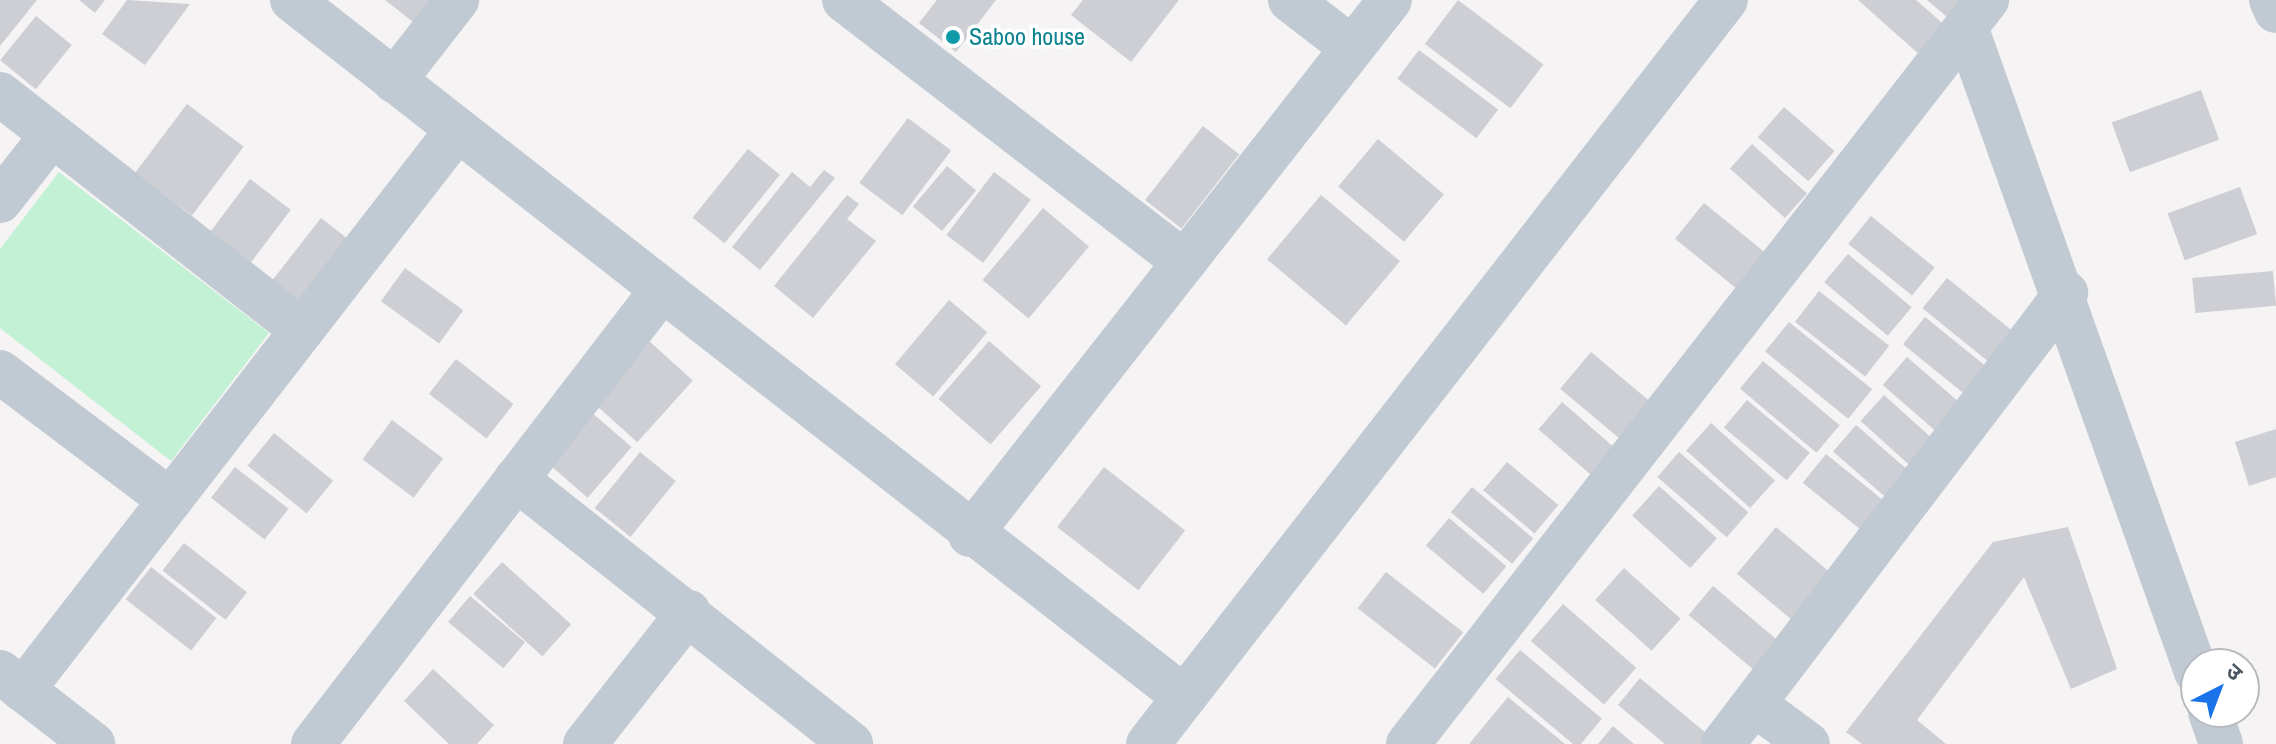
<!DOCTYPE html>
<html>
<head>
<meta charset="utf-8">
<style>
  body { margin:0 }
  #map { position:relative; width:2276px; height:744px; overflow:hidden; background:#f5f3f3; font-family:"Archivo Narrow","Noto Sans Devanagari",sans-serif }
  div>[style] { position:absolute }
  .green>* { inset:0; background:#c3f1d5 }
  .building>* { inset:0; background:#cdcfd5; transform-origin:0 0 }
  .minor>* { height:44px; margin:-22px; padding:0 22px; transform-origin:22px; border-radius:22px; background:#c1cad2 }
  .tertiary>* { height:44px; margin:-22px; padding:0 22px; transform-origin:22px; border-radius:22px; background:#c1cad2 }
  .dots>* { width:22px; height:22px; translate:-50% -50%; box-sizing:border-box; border:4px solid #fff; border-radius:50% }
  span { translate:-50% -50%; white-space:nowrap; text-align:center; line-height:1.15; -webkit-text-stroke:7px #fff; paint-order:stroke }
  .culture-label { font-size:24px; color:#0d838f }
  .left { translate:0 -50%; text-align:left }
  .north { position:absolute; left:2180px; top:648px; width:80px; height:80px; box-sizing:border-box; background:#fff; border:2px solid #b7bbc0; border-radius:50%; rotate:42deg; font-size:22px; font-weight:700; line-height:32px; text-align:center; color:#4a5661 }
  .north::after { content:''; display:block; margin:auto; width:28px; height:36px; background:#1a73e8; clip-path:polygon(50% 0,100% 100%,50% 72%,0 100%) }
</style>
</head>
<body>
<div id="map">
  <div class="green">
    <div style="clip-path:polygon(59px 172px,269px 333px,171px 461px,0 328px,0 249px)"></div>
  </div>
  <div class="building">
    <div style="clip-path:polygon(0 0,37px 0,0 46px)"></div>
    <div style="clip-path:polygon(79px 0,105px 0,95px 13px)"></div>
    <div style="clip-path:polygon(127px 0,190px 4px,145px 65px,102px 34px)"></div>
    <div style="clip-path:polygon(385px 0,430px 0,413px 22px)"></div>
    <div style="clip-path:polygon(937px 0,996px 0,956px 52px,919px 23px)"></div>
    <div style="clip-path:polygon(1083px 0,1179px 0,1131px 62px,1071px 15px)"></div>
    <div style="left:1458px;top:0;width:107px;height:55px;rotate:37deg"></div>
    <div style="clip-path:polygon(1858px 0,1916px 0,1947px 27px,1921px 56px)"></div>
    <div style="clip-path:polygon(1927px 0,1962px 0,1947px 17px)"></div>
    <div style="left:36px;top:16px;width:46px;height:57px;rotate:39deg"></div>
    <div style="left:1419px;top:50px;width:99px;height:36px;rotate:37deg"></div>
    <div style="left:2201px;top:90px;width:53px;height:95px;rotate:70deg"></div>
    <div style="left:187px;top:104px;width:71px;height:86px;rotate:37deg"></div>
    <div style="left:1784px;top:107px;width:67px;height:40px;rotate:41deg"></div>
    <div style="left:908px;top:118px;width:54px;height:81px;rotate:37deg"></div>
    <div style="left:1203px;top:126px;width:46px;height:94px;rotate:38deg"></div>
    <div style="left:1378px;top:139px;width:86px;height:62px;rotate:40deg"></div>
    <div style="left:1752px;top:144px;width:74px;height:33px;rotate:42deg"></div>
    <div style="left:748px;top:149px;width:41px;height:88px;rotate:39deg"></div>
    <div style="left:947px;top:166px;width:38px;height:53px;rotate:40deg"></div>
    <div style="clip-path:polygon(824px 170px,835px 178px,760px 270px,732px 247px,792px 172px,810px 187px)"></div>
    <div style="left:994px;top:172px;width:46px;height:79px;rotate:37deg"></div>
    <div style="left:250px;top:179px;width:51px;height:70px;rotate:37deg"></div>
    <div style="left:2240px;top:187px;width:50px;height:77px;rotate:70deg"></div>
    <div style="clip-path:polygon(847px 195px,859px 204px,847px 219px,876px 241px,813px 318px,774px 286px)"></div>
    <div style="left:1321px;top:195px;width:103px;height:84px;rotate:40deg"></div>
    <div style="left:1704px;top:203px;width:85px;height:46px;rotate:39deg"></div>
    <div style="left:1043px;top:208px;width:60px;height:94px;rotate:40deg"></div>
    <div style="left:1871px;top:216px;width:82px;height:36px;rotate:39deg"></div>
    <div style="left:321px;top:218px;width:42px;height:79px;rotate:38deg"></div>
    <div style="left:1848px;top:254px;width:83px;height:37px;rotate:40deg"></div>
    <div style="left:405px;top:268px;width:72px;height:41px;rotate:36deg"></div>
    <div style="left:2273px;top:271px;width:35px;height:81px;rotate:85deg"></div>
    <div style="left:1947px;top:278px;width:95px;height:39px;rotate:39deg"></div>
    <div style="left:1819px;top:291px;width:89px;height:39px;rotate:38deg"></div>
    <div style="left:949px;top:300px;width:50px;height:84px;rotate:40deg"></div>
    <div style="left:1925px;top:317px;width:86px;height:35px;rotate:39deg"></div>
    <div style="left:1789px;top:322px;width:107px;height:38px;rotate:39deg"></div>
    <div style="left:649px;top:341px;width:59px;height:83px;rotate:42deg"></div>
    <div style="left:989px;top:341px;width:69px;height:77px;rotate:41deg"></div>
    <div style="left:1591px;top:352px;width:83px;height:48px;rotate:40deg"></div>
    <div style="left:1907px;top:357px;width:79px;height:37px;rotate:41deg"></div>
    <div style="left:456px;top:359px;width:73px;height:44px;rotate:38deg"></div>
    <div style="left:1763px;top:361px;width:100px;height:36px;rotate:40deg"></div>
    <div style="left:1884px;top:395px;width:74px;height:35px;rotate:42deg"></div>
    <div style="left:1747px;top:400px;width:82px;height:36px;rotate:40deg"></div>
    <div style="left:1562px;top:402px;width:78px;height:36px;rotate:41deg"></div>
    <div style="left:590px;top:411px;width:55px;height:67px;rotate:41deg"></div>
    <div style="left:392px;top:420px;width:64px;height:49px;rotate:37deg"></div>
    <div style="left:1711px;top:423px;width:86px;height:37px;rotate:42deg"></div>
    <div style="left:1856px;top:425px;width:79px;height:35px;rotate:41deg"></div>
    <div style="clip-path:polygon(2276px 429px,2276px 477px,2249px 486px,2235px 442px)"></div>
    <div style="left:274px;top:433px;width:76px;height:42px;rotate:39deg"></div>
    <div style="left:640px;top:452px;width:46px;height:72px;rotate:39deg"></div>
    <div style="left:1679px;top:452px;width:92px;height:33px;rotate:41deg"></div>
    <div style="left:1826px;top:454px;width:80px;height:37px;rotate:39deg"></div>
    <div style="left:1507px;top:462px;width:67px;height:37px;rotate:40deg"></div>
    <div style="left:235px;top:467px;width:68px;height:39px;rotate:38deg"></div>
    <div style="left:1104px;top:467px;width:103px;height:76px;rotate:38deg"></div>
    <div style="left:1659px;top:486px;width:78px;height:40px;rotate:42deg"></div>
    <div style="left:1472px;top:487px;width:80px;height:33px;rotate:40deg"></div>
    <div style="left:1449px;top:518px;width:75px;height:36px;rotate:40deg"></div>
    <div style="left:1776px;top:527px;width:76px;height:61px;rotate:40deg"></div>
    <div style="clip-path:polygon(2068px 527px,2117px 669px,2071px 689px,2024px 577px,1917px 720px,1946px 744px,1862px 744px,1846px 732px,1993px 542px)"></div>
    <div style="left:184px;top:543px;width:80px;height:35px;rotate:38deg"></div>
    <div style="left:502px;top:562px;width:93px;height:43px;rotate:42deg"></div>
    <div style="left:151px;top:567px;width:83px;height:41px;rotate:38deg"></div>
    <div style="left:1624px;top:568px;width:76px;height:43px;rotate:42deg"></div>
    <div style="left:1386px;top:572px;width:98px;height:46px;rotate:38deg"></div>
    <div style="left:1713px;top:586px;width:88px;height:38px;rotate:40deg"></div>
    <div style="left:470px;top:596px;width:72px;height:34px;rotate:40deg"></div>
    <div style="left:1563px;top:604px;width:97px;height:49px;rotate:41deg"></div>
    <div style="left:1520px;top:650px;width:107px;height:38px;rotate:40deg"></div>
    <div style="clip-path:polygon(433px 669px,494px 725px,477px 744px,449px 744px,404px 701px)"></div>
    <div style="clip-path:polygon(1640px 678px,1712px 738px,1707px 744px,1665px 744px,1618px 705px)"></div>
    <div style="clip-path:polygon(1508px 697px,1565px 744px,1469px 744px)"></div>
    <div style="clip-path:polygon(1613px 726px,1634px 744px,1598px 744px)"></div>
  </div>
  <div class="minor">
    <div style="left:292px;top:0;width:1132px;rotate:38deg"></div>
    <div style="left:844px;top:0;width:429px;rotate:37.6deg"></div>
    <div style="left:1290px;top:0;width:78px;rotate:37.7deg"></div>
    <div style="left:2271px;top:0;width:12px;rotate:66deg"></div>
    <div style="left:1966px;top:27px;width:685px;rotate:70.37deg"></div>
    <div style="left:394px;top:81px;width:103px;rotate:-52.1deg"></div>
    <div style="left:0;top:94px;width:383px;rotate:38deg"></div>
    <div style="left:0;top:201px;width:84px;rotate:-51.8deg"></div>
    <div style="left:0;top:372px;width:213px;rotate:37deg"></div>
    <div style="left:516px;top:479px;width:427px;rotate:38.3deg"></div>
    <div style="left:970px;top:535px;width:680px;rotate:-51.87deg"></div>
    <div style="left:0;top:672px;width:118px;rotate:37.7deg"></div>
    <div style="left:23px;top:690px;width:708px;rotate:-52.22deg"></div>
    <div style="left:1754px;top:704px;width:67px;rotate:36.5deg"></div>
    <div style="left:2210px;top:712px;width:34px;rotate:71deg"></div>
    <div style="left:313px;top:744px;width:571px;rotate:-52.47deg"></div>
    <div style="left:585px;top:744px;width:168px;rotate:-51.8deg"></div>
    <div style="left:1408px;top:744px;width:943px;rotate:-52.11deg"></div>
    <div style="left:1723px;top:744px;width:567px;rotate:-52.75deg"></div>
  </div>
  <div class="tertiary">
    <div style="left:1148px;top:744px;width:942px;rotate:-52.16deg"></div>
  </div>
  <div class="dots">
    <div style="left:953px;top:37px;background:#0f9aa8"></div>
  </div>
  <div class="culture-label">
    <span class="left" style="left:969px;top:37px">Saboo house</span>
  </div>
  <div class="north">उ</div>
</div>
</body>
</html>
